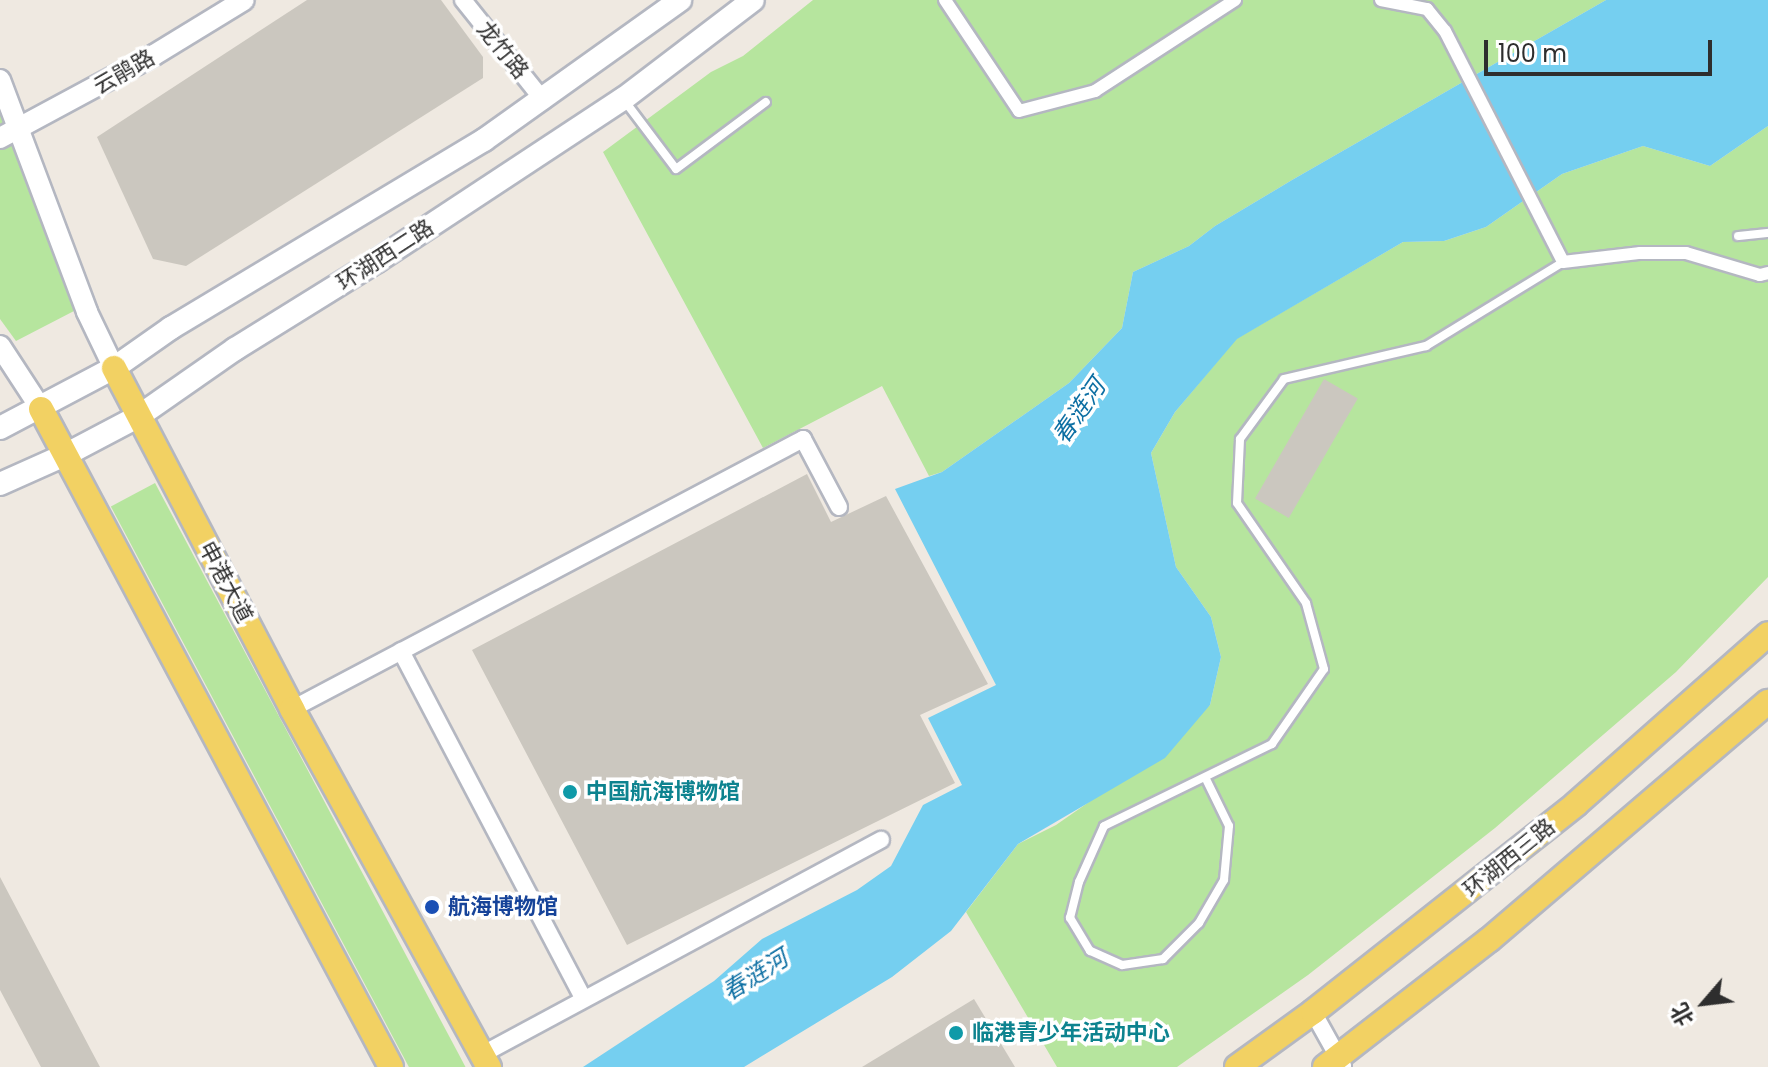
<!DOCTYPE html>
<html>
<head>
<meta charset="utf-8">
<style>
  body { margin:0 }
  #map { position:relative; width:1768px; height:1067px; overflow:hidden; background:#efe9e1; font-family:Poppins,"Noto Sans SC",sans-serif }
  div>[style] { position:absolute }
  .green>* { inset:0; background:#b6e59e; transform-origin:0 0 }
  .water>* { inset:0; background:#75cff0 }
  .building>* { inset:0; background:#cbc7bf; transform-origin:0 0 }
  .roads { filter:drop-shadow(2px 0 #b4b7c1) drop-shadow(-2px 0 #b4b7c1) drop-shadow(0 2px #b4b7c1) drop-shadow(0 -2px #b4b7c1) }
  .service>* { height:8px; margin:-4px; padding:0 4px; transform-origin:4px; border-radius:4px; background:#fff }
  .pedestrian>* { height:12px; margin:-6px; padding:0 6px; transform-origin:6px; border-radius:6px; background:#fff }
  .minor>* { height:16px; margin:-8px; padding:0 8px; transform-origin:8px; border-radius:8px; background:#fff }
  .tertiary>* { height:20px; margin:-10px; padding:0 10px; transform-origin:10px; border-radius:10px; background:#fff }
  .secondary>* { height:22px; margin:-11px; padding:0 11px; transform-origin:11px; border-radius:11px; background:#fff }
  .primary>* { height:24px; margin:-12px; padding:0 12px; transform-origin:12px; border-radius:12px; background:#f2d163 }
  .dots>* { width:22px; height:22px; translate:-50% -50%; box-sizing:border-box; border:4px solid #fff; border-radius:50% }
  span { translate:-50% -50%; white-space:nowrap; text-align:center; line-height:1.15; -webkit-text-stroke:7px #fff; paint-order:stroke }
  .street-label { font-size:22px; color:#2e2e2e }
  .culture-label { font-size:22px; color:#0d838f; font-weight:700 }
  .left { translate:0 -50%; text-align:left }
  .transit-label { font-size:22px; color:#164399; font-weight:700 }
  .water-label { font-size:24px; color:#0d6fa3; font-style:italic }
  .north { position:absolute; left:1664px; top:963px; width:80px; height:80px; -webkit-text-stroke:6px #fff; paint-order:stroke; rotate:242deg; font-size:22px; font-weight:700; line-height:32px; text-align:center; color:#2e2e2e }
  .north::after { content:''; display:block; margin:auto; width:28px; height:36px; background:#2e2e2e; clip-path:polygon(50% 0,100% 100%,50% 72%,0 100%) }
  .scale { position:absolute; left:1484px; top:40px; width:228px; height:36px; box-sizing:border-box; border:4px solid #2e2e2e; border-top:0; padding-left:10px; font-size:24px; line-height:28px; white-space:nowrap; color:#2e2e2e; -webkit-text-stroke:6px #fff; paint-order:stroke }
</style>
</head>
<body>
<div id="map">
  <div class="green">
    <div style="clip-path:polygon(813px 0,1606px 0,1292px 180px,1215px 226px,1189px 246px,1133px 272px,1122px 328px,1069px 383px,942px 472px,929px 476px,882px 386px,763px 448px,603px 152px,711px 72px,743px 56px)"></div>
    <div style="clip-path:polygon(0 114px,74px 311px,16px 341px,0 319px)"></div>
    <div style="clip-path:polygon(1768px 126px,1768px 577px,1676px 672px,1495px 828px,1308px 975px,1177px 1067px,1057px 1067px,966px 912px,1018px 844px,1056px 825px,1112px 786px,1210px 705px,1221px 657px,1211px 617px,1176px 567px,1151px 453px,1175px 412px,1236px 339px,1403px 242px,1444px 241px,1486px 227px,1562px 174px,1643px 146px,1710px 166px)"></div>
    <div style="left:155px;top:483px;width:662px;height:50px;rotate:62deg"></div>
  </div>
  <div class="water">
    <div style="clip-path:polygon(1606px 0,1768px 0,1768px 126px,1710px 166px,1643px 146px,1562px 174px,1486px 227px,1444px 241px,1403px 242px,1237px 339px,1175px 412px,1151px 453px,1176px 567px,1211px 617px,1221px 657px,1210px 705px,1165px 758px,1018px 844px,951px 931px,892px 977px,744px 1067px,583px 1067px,714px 981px,762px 939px,857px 890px,891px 866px,923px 805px,962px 785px,928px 718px,996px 685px,895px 489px,942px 472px,1069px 383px,1122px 328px,1133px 272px,1189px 246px,1215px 226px,1292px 180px)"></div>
  </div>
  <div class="building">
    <div style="clip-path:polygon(307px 0,441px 0,483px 57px,483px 78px,186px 266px,153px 259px,97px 137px)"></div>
    <div style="left:1324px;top:379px;width:39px;height:138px;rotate:30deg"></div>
    <div style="clip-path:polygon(807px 474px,831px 522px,886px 496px,988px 684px,920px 715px,955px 783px,627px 945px,472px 650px)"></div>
    <div style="clip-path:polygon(0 877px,92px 1052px,100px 1067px,41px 1067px,0 990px)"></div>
    <div style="clip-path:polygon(974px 999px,1015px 1067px,862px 1067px)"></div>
  </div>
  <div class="roads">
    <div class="service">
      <div style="left:624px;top:100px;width:86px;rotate:53deg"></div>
      <div style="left:676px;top:169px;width:112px;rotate:-36.7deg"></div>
      <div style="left:1738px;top:236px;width:30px;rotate:-6deg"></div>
      <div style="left:1206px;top:779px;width:52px;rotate:63.9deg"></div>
      <div style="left:1229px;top:826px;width:54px;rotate:95.3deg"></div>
      <div style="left:1224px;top:880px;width:50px;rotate:120.2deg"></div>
      <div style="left:1199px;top:923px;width:51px;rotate:135deg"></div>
      <div style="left:1163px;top:959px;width:41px;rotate:171.7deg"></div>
      <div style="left:1122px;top:965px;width:35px;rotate:-156deg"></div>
      <div style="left:1090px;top:951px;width:39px;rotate:-121deg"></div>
      <div style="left:1070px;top:918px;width:37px;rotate:-76deg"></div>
      <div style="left:1079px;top:882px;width:61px;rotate:-65.9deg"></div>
      <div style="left:1104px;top:826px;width:187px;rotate:-26deg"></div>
      <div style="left:1272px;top:744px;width:91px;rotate:-55.3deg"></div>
      <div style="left:1324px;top:669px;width:68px;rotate:-105.3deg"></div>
      <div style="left:1306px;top:603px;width:121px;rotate:-124.6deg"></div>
      <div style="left:1237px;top:503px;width:64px;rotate:-87.3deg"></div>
      <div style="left:1240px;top:439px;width:74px;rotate:-53.7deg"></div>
      <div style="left:1284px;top:379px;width:146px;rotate:-13.1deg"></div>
      <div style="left:1426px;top:346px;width:161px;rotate:-31.5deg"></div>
    </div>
    <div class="pedestrian">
      <div style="left:945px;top:0;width:133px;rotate:56.3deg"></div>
      <div style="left:1019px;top:111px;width:79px;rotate:-14.7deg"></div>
      <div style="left:1095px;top:91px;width:167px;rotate:-33deg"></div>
      <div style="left:1381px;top:0;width:47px;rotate:11.1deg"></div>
      <div style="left:1427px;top:9px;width:28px;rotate:51deg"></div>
      <div style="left:1445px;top:31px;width:259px;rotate:62.9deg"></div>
      <div style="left:1563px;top:262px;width:78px;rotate:-6.7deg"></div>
      <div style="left:1640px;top:253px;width:46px"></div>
      <div style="left:1686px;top:253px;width:77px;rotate:16.6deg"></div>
      <div style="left:1760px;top:275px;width:8px;rotate:-14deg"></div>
    </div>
    <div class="minor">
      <div style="left:463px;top:0;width:129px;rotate:51.3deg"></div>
      <div style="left:401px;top:651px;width:392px;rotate:62.3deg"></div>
      <div style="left:292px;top:709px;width:578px;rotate:-27.85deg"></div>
      <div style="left:803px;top:439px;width:77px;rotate:62.1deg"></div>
      <div style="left:1313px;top:1012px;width:62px;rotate:60.9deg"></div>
      <div style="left:483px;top:1054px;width:452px;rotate:-28.3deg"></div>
    </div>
    <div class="tertiary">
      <div style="left:0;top:80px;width:248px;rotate:69.4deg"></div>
      <div style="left:87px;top:312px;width:62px;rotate:64.3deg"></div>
      <div style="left:0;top:138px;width:175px;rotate:-28.3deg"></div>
      <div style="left:154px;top:55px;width:105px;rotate:-31.4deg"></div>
      <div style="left:0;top:346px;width:75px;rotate:56.9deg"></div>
    </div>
    <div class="secondary">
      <div style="left:0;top:428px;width:129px;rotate:-27.8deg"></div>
      <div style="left:114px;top:368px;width:70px;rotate:-35.1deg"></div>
      <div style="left:171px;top:328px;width:365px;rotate:-31deg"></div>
      <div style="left:484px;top:140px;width:241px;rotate:-35.5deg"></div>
      <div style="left:0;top:484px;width:73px;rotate:-24.1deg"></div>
      <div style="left:67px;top:454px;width:81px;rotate:-27.8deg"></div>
      <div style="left:139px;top:416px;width:117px;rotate:-34.9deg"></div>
      <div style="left:235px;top:349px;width:167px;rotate:-31.8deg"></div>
      <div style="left:377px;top:261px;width:295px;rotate:-33.4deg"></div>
      <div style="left:623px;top:99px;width:163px;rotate:-37.3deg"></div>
    </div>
    <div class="primary">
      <div style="left:114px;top:368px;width:385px;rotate:62.4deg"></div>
      <div style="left:292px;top:709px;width:409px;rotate:61.2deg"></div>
      <div style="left:41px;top:409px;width:745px;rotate:61.99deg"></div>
      <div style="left:1237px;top:1067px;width:94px;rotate:-35.9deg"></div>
      <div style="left:1313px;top:1012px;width:335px;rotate:-38.3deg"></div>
      <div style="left:1576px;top:804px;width:256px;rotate:-41.5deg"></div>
      <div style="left:1325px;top:1067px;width:207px;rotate:-37.8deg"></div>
      <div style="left:1489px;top:940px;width:367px;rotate:-40.5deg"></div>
    </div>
  </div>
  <div class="dots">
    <div style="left:570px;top:792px;background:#0f9aa8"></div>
    <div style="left:432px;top:907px;background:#1a4fb4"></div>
    <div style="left:956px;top:1033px;background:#0f9aa8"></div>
  </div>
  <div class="street-label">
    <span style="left:503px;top:50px;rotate:51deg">龙竹路</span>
    <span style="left:124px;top:72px;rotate:-30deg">云鹃路</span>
    <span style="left:385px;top:255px;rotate:-33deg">环湖西二路</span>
    <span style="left:226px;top:582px;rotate:62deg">申港大道</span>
    <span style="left:1509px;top:858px;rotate:-39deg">环湖西三路</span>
  </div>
  <div class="culture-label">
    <span class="left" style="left:586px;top:792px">中国航海博物馆</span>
    <span class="left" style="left:972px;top:1033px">临港青少年活动中心</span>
  </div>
  <div class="transit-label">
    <span class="left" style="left:448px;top:907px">航海博物馆</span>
  </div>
  <div class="water-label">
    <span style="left:1079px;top:411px;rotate:-55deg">春涟河</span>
    <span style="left:755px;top:975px;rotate:-32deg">春涟河</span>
  </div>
  <div class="north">北</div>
  <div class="scale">100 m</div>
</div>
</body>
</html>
